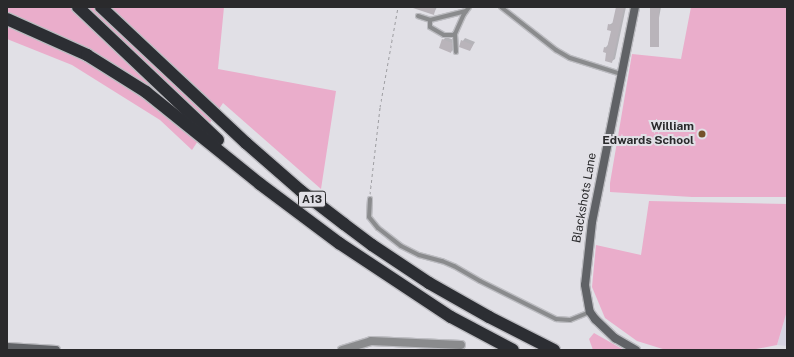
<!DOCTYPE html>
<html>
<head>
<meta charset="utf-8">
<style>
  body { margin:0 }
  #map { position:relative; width:794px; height:357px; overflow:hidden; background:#e1e0e6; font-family:"Public Sans",sans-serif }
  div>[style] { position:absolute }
  .built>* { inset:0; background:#d7d4e2 }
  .green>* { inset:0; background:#eaadcb }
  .shadow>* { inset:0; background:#0003 }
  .building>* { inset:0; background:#b9b4ba; transform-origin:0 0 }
  .path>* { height:1px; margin-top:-0.5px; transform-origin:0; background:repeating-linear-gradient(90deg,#9e9ea2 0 3px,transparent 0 6px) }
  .roads { filter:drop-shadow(1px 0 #bcbcc1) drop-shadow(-1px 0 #bcbcc1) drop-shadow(0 1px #bcbcc1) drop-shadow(0 -1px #bcbcc1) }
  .lane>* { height:4px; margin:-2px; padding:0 2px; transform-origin:2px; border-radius:2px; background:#8a8b8d }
  .street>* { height:8px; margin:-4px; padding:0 4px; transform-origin:4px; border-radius:4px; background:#8a8b8d }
  .secondary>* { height:8px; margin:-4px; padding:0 4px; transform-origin:4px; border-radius:4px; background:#606266 }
  .highway>* { height:12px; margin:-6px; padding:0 6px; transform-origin:6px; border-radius:6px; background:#2c2e33 }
  .dots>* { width:11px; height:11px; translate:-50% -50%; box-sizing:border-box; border:2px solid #e1e0e6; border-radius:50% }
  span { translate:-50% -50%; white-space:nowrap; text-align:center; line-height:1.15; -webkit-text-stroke:4px #e1e0e6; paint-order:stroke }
  .shield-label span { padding:1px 3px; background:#e1e0e6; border:1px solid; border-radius:3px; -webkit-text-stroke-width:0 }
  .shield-label { font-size:11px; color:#2a2a2c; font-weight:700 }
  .poi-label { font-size:12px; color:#2a2a2c; font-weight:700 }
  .right { translate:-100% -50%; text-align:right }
  .street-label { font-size:12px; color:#2a2a2c }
  .frame { position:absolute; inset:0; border:8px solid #2a2a2c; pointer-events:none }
</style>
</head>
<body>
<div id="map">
  <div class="built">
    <div style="clip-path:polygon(787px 311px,787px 346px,777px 345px)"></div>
  </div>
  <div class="green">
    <div style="clip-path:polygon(7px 7px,224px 7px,218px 69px,336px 91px,321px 189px,223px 103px,192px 150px,160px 120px,72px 65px,7px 39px)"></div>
    <div style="clip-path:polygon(691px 7px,787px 7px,787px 197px,692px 197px,610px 192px,610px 183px,632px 54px,681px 59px)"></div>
    <div style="clip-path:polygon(649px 201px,787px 204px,787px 311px,777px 345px,751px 350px,666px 350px,637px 341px,605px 318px,592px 287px,596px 245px,641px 255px)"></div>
    <div style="clip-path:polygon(594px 333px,624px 350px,593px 350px,589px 339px)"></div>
  </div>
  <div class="shadow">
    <div style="clip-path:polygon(421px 7px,437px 7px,434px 13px)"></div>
    <div style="clip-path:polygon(617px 7px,626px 7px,615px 59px,612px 61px,605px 48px,608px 45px,612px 30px,609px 25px,614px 22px)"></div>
    <div style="clip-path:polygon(651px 7px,661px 7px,654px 44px,651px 47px)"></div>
    <div style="clip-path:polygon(446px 37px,454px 40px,454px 49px,451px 52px,443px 40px)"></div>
    <div style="clip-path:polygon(465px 38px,475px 42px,470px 50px,460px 45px)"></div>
  </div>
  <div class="building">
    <div style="clip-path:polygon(413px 7px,429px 7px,435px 9px,434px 15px,413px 8px)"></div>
    <div style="clip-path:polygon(616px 7px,624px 7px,612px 63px,605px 61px,606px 53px,603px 52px,604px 47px,607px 48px,611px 31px,607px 30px,608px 24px,612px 25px)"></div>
    <div style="left:650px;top:7px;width:9px;height:40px"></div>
    <div style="clip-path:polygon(442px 39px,452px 43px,451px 53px,439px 48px)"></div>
    <div style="clip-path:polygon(461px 40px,473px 45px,470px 51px,459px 47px)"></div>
  </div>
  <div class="path">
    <div style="left:370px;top:194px;width:88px;rotate:-83.4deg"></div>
    <div style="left:380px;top:107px;width:102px;rotate:-79.8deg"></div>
  </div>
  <div class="roads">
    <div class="lane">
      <div style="left:501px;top:7px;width:70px;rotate:38deg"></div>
      <div style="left:556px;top:50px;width:16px;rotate:30deg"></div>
      <div style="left:570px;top:58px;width:53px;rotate:17.4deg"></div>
      <div style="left:466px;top:11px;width:37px;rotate:166deg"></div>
      <div style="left:430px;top:20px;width:7px;rotate:90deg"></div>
      <div style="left:430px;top:27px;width:16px;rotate:30deg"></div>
      <div style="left:444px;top:35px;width:9px"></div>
      <div style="left:453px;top:35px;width:2px;rotate:-27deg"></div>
      <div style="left:455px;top:34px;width:22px;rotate:-66deg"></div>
      <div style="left:464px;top:14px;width:9px;rotate:-54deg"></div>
      <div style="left:418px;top:16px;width:13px;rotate:18deg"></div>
      <div style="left:455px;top:34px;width:18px;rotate:87deg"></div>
      <div style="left:370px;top:199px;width:18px;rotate:93deg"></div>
      <div style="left:369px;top:217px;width:14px;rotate:51deg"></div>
      <div style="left:378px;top:228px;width:29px;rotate:38deg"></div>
      <div style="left:401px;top:246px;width:20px;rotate:27deg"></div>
      <div style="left:419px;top:255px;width:24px;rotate:15deg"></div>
      <div style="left:442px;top:261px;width:13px;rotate:23deg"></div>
      <div style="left:454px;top:266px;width:30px;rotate:30deg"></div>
      <div style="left:480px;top:281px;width:85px;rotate:26.6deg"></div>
      <div style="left:556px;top:319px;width:14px;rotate:4deg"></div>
      <div style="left:570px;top:320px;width:22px;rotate:-22deg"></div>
    </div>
    <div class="street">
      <div style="left:342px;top:350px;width:30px;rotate:-17deg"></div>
      <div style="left:371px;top:341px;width:90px;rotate:2.5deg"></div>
    </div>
    <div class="secondary">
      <div style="left:635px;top:7px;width:219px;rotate:101.3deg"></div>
      <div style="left:592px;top:222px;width:63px;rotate:96.3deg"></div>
      <div style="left:585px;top:285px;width:27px;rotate:80deg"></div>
      <div style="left:590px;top:312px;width:9px;rotate:54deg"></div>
      <div style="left:595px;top:319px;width:28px;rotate:44deg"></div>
      <div style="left:615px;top:338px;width:24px;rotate:30deg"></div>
      <div style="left:7px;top:347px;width:49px;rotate:3.5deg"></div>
    </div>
    <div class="highway">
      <div style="left:78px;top:7px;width:193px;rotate:43.5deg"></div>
      <div style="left:101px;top:7px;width:199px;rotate:43.2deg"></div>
      <div style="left:246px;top:143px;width:73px;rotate:41.1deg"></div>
      <div style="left:301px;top:191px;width:54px;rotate:37.5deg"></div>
      <div style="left:344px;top:224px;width:35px;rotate:37deg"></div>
      <div style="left:372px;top:245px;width:69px;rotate:33.7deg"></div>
      <div style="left:429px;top:283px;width:69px;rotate:29.5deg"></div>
      <div style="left:489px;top:317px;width:73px;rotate:26.9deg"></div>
      <div style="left:7px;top:19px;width:88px;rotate:24.2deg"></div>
      <div style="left:87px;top:55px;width:70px;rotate:32.1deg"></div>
      <div style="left:146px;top:92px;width:146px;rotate:38.9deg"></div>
      <div style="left:260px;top:184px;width:99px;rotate:36.8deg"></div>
      <div style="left:339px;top:243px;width:134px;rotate:33.5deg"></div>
      <div style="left:451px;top:317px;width:70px;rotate:28deg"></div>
    </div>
  </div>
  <div class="dots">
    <div style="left:702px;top:134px;background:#74522a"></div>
  </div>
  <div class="shield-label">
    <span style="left:312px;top:199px">A13</span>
  </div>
  <div class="poi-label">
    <span class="right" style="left:694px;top:134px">William<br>Edwards School</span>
  </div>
  <div class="street-label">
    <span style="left:585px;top:198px;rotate:-80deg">Blackshots Lane</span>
  </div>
  <div class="frame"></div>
</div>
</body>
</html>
